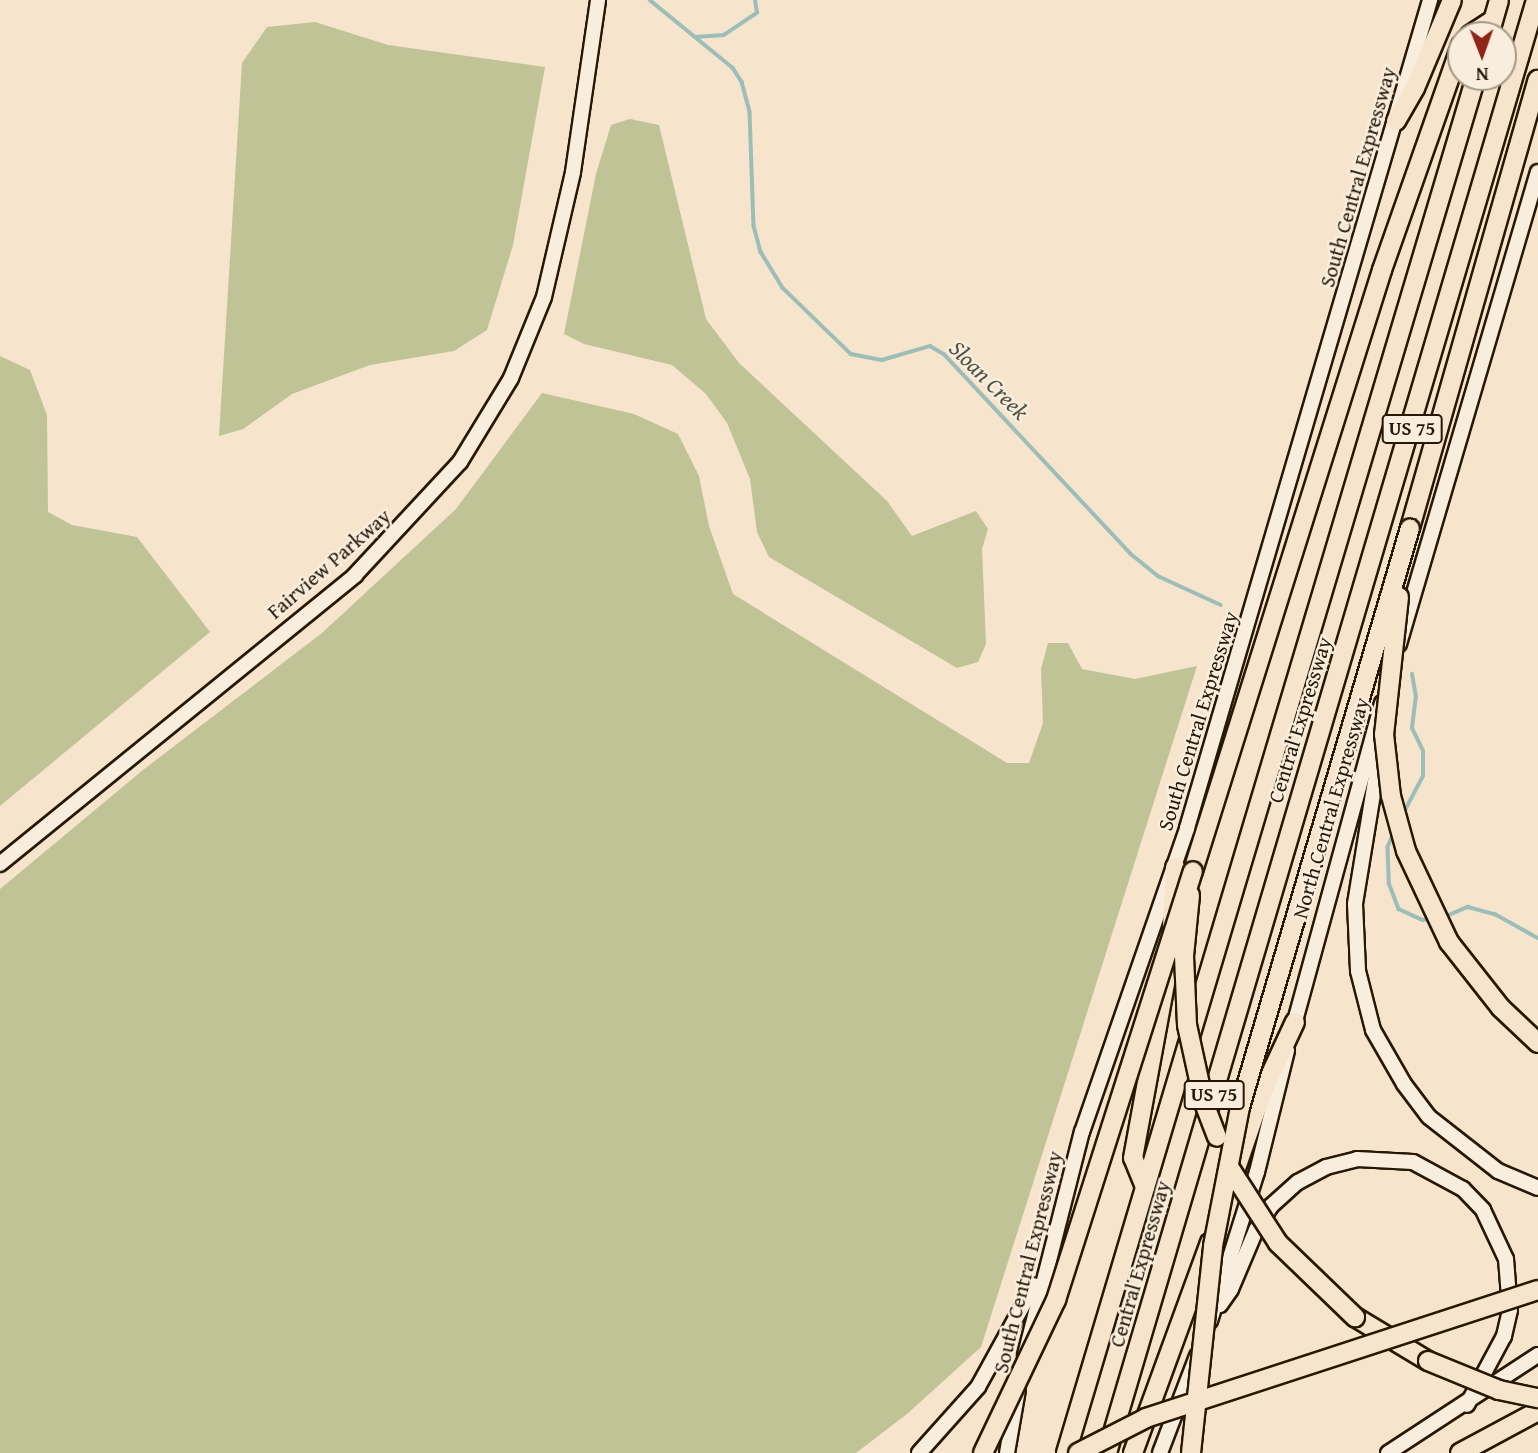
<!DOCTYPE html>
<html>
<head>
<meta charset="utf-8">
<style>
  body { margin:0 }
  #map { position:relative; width:1538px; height:1453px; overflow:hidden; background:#f6e4cc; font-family:"Gentium Book Plus",serif }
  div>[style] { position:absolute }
  .green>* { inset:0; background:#bfc396 }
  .stream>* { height:3.5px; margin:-1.75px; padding:0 1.75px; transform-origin:1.75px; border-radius:1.75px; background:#9dbeb8 }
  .roads { filter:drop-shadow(2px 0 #271805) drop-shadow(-2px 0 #271805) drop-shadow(0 2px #271805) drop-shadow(0 -2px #271805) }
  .secondary>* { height:14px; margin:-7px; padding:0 7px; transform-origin:7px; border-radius:7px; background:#f9edde }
  .highway>* { height:18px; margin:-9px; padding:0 9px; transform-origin:9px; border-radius:9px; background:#f6e4cc }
  .bridges { filter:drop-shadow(2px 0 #271805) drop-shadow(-2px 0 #271805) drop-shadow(0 2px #271805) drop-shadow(0 -2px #271805) }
  .highway-bridge>* { height:18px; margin:-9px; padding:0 9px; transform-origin:9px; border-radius:9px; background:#f6e4cc }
  span { translate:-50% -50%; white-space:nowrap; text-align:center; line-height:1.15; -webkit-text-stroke:5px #f9edde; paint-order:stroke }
  .shield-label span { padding:2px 5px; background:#f9edde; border:2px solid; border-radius:5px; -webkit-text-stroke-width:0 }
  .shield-label { font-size:19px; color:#271805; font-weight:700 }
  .street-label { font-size:21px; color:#271805 }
  .water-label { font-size:23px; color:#505244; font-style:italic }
  .north { position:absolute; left:1447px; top:21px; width:70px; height:70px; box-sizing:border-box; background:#f9edde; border:2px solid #a59887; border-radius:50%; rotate:179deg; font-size:19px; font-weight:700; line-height:28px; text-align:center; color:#271805 }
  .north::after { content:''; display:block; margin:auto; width:24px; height:32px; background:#8f2418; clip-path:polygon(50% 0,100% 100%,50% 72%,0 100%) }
</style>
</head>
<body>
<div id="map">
  <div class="green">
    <div style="clip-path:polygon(315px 22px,388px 45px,545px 67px,513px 245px,487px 330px,454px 351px,370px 365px,292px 394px,243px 429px,219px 436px,242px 63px,267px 27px)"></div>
    <div style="clip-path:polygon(630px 119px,659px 125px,706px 319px,739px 363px,887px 501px,912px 536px,976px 511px,988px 529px,982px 549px,986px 644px,978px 662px,957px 668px,769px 557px,757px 532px,750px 479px,727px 423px,706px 394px,672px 365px,584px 344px,564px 334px,596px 174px,611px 125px)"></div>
    <div style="clip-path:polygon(0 356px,30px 370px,47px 415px,48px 512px,72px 525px,137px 537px,210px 632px,0 806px)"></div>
    <div style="clip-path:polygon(542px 393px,634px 414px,678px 434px,699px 476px,709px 526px,733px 594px,1007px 763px,1029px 763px,1043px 723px,1041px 669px,1048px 643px,1068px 643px,1082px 669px,1135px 679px,1197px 666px,981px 1347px,907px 1414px,856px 1453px,0 1453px,0 889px,143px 770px,322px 633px,456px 509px)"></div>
  </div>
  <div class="stream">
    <div style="left:650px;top:0;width:107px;rotate:39.3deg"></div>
    <div style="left:733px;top:68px;width:17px;rotate:57deg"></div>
    <div style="left:742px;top:82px;width:31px;rotate:75deg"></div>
    <div style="left:750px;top:112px;width:114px;rotate:88deg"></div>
    <div style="left:754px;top:226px;width:27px;rotate:75deg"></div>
    <div style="left:761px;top:252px;width:42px;rotate:58.6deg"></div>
    <div style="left:783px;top:288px;width:95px;rotate:44.1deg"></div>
    <div style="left:851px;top:354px;width:32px;rotate:11deg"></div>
    <div style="left:882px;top:360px;width:50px;rotate:-16.3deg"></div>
    <div style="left:930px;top:346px;width:16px;rotate:30deg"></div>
    <div style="left:944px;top:354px;width:274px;rotate:46.9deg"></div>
    <div style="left:1131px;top:554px;width:35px;rotate:39deg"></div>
    <div style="left:1158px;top:576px;width:69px;rotate:24.7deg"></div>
    <div style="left:695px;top:37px;width:29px;rotate:-4deg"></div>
    <div style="left:724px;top:35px;width:40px;rotate:-34deg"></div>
    <div style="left:757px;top:13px;width:13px;rotate:-99deg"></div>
    <div style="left:1403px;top:814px;width:43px;rotate:-62.2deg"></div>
    <div style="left:1423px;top:776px;width:25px;rotate:-90deg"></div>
    <div style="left:1423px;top:751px;width:25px;rotate:-116deg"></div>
    <div style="left:1412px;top:728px;width:31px;rotate:-83deg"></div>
    <div style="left:1416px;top:697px;width:23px;rotate:-100deg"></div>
    <div style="left:1394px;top:834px;width:14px;rotate:115deg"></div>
    <div style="left:1388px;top:847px;width:36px;rotate:88deg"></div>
    <div style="left:1389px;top:883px;width:28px;rotate:69deg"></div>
    <div style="left:1399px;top:909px;width:26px;rotate:25deg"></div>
    <div style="left:1423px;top:920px;width:10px;rotate:-6deg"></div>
    <div style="left:1444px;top:917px;width:26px;rotate:-23deg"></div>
    <div style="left:1468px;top:907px;width:28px;rotate:15deg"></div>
    <div style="left:1495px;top:914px;width:49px;rotate:29.2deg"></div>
  </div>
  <div class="roads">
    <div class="secondary">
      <div style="left:1399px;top:644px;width:492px;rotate:-73.6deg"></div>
      <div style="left:1381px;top:745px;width:161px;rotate:99.3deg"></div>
      <div style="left:1355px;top:904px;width:67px;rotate:87.4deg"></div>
      <div style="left:1358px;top:971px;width:61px;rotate:75.7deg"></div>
      <div style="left:1373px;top:1030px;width:62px;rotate:60.1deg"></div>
      <div style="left:1404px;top:1084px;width:41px;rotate:52.9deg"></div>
      <div style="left:1429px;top:1117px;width:88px;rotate:38deg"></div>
      <div style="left:1498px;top:1171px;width:43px;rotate:23deg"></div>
      <div style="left:0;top:864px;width:458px;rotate:-39.1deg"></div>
      <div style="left:355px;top:575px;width:154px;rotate:-47.1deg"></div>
      <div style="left:460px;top:462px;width:98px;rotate:-58.7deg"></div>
      <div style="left:511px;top:378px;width:87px;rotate:-67.8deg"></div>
      <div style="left:544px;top:297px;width:128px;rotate:-76.9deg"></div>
      <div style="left:573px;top:172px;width:174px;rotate:-81.7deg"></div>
      <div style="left:1292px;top:1032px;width:341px;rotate:-74.7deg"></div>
      <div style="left:1220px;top:1305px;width:19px;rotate:-55deg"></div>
      <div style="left:1231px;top:1289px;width:64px;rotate:-67deg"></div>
      <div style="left:1256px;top:1230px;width:28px;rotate:-58deg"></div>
      <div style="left:1271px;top:1206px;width:36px;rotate:-42deg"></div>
      <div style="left:1298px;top:1182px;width:32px;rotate:-28deg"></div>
      <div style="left:1326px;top:1167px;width:32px;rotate:-14deg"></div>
      <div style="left:1357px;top:1159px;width:56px;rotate:3.1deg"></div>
      <div style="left:1413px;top:1162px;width:57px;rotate:28.4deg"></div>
      <div style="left:1463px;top:1189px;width:29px;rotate:46deg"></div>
      <div style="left:1483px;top:1210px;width:54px;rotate:64.9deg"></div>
      <div style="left:1506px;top:1259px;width:51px;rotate:85.5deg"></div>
      <div style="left:1510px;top:1310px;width:27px;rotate:103deg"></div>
      <div style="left:1504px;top:1336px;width:78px;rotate:118.2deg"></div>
      <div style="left:1210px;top:1321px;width:156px;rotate:-72.5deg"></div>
      <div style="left:1257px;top:1172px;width:125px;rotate:-76.1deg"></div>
      <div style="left:1025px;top:1355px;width:230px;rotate:-75.7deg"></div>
      <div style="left:1082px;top:1132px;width:322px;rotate:-70.9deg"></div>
      <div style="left:1187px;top:828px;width:863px;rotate:-73.64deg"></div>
      <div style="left:919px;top:1453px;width:89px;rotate:-48.2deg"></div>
      <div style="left:978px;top:1387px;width:116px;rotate:-61.2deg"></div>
      <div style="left:1007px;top:1453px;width:65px;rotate:-80.2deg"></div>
      <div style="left:1160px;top:1453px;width:104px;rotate:-69.1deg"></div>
      <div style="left:1388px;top:1453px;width:179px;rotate:-33.2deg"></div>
    </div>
    <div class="highway">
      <div style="left:1470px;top:35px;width:27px;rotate:-33deg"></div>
      <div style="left:1489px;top:35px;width:36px;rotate:-74deg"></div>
      <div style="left:1396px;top:121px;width:38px;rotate:-60deg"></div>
      <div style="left:1415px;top:88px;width:95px;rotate:-67.2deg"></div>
      <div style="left:1410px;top:528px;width:466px;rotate:-74.1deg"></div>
      <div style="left:1193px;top:871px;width:630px;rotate:-72.54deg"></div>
      <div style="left:1382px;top:270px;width:238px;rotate:-70.6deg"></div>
      <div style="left:1172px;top:927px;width:60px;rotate:-87.1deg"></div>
      <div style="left:1231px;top:1183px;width:95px;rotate:-71deg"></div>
      <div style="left:1262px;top:1093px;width:78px;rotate:-65.1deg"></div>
      <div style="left:1145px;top:1187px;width:31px;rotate:-112deg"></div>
      <div style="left:1133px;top:1158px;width:189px;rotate:-79.6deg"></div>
      <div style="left:1355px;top:1317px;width:85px;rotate:31.1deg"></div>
      <div style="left:1066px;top:1453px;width:1436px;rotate:-73.41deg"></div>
      <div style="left:1107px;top:1453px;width:1515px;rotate:-73.55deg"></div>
      <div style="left:1133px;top:1453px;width:224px;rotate:-69.9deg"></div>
      <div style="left:1460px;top:1453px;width:89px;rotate:-28.3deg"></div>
    </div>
  </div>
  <div class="bridges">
    <div class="highway-bridge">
      <div style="left:1399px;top:597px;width:138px;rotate:96.2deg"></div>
      <div style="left:1384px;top:734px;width:62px;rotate:83.6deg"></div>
      <div style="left:1391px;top:796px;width:57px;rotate:74.7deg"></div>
      <div style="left:1406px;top:851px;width:101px;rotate:64.7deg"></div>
      <div style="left:1449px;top:942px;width:84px;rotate:51.8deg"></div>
      <div style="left:1501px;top:1008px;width:51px;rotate:43.4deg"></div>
      <div style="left:1190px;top:895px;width:61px;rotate:95.6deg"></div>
      <div style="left:1184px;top:956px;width:69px;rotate:87.5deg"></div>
      <div style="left:1187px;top:1025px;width:80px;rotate:77.7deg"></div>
      <div style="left:1204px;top:1103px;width:36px;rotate:69deg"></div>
      <div style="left:1231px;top:1170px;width:87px;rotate:57.2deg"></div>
      <div style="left:1278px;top:1243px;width:107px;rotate:43.9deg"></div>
      <div style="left:1428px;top:1361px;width:77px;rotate:22.2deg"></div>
      <div style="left:1499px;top:1390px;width:40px;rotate:12deg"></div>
      <div style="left:983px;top:1453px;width:170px;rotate:-64.5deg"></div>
      <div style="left:1056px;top:1300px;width:450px;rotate:-72.3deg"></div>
      <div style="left:1078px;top:1453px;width:76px;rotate:-27.2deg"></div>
      <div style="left:1146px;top:1418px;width:412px;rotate:-18.1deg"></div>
      <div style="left:1191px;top:1453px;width:208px;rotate:-83.9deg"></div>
      <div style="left:1213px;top:1246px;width:142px;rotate:-79deg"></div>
      <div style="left:1240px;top:1107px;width:603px;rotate:-73.64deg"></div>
    </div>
  </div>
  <div class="shield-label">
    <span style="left:1412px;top:429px">US 75</span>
    <span style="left:1214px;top:1095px">US 75</span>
  </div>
  <div class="street-label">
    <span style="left:1358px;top:177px;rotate:-74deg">South Central Expressway</span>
    <span style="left:329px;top:564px;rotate:-41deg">Fairview Parkway</span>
    <span style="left:1300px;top:720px;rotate:-73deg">Central Expressway</span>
    <span style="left:1198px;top:721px;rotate:-73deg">South Central Expressway</span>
    <span style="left:1331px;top:808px;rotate:-74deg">North Central Expressway</span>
    <span style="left:1028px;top:1262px;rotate:-76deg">South Central Expressway</span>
    <span style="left:1140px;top:1264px;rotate:-74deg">Central Expressway</span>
  </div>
  <div class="water-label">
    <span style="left:989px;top:380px;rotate:45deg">Sloan Creek</span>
  </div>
  <div class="north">N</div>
</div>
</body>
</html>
